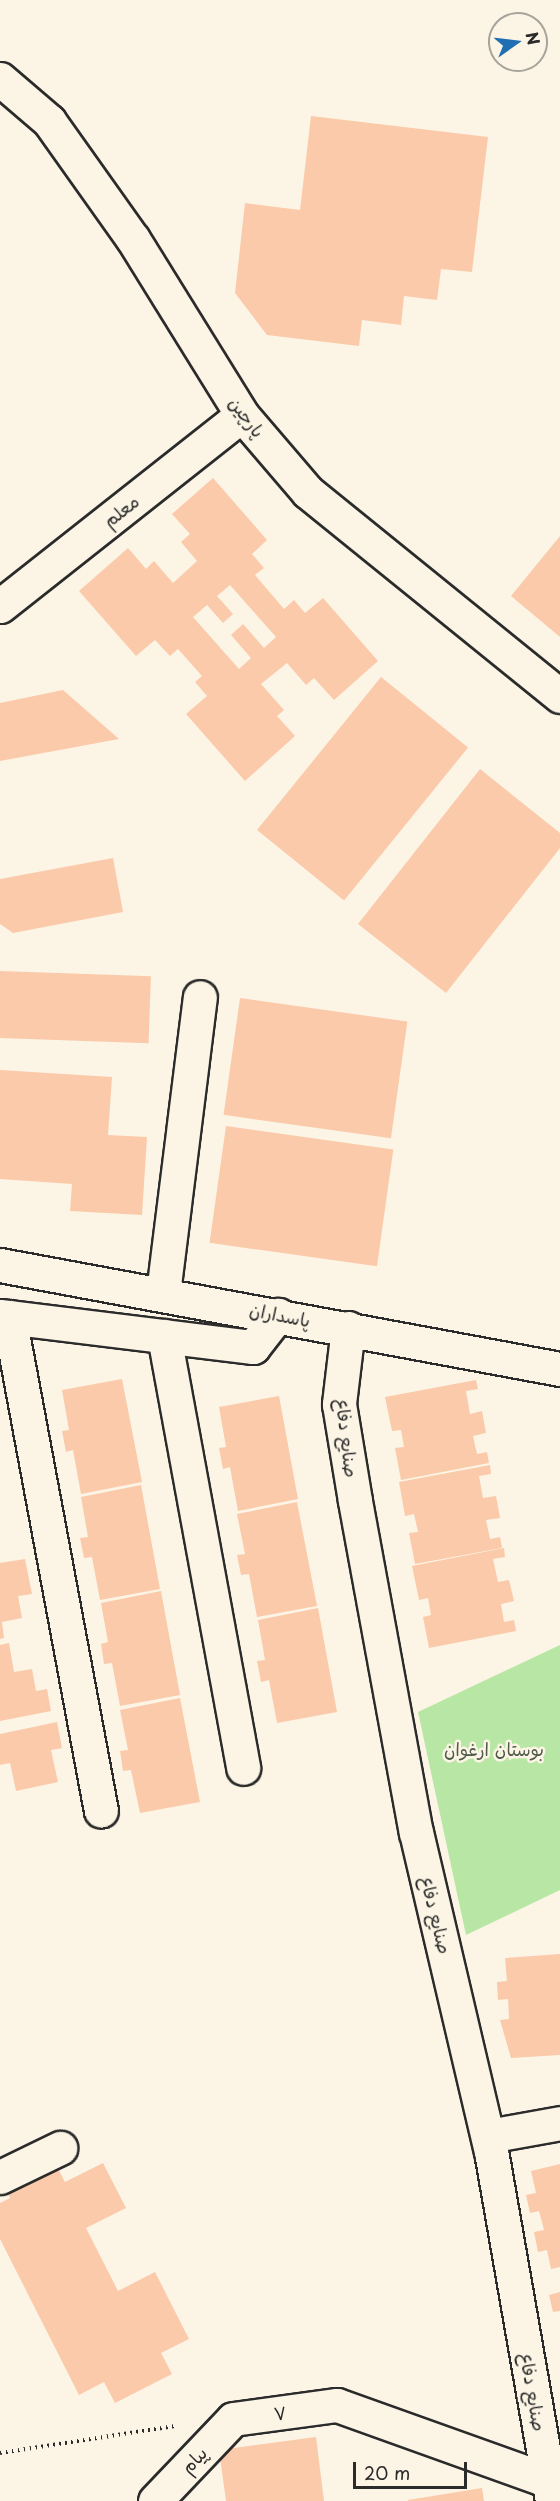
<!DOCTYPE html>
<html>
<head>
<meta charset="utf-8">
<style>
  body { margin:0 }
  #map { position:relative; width:560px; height:2501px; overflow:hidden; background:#fcf5e5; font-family:"Playpen Sans","Playpen Sans Arabic",sans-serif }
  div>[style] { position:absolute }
  .green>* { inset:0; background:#b8e7a5 }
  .building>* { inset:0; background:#fbcaaa; transform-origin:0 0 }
  .path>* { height:4px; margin-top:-2px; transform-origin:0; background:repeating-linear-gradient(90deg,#2b2b2b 0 1.5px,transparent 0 6px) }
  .roads { filter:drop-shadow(2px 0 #2b2b2b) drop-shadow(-2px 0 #2b2b2b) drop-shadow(0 2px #2b2b2b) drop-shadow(0 -2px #2b2b2b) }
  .minor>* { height:33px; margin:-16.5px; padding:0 16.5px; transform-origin:16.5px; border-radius:16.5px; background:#fcf5e5 }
  .tertiary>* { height:33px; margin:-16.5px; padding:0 16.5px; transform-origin:16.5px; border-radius:16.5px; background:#fcf5e5 }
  span { translate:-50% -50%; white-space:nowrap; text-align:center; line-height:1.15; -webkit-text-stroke:5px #fcf5e5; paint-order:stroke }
  .street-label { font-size:18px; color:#2b2b2b }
  .park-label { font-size:18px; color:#4e5a4a }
  .north { position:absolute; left:488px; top:12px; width:60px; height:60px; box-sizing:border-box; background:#fcf5e5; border:2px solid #a8a49b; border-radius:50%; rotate:76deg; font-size:16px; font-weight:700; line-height:24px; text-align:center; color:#2b2b2b }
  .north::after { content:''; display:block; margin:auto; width:21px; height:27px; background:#1f6fb2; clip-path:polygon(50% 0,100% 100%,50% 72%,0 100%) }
  .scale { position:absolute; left:353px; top:2462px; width:114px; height:27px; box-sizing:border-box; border:3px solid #2b2b2b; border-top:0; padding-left:8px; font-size:18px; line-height:21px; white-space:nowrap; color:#2b2b2b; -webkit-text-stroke:4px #fcf5e5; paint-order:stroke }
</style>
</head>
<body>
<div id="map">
  <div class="green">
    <div style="clip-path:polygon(560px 1645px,560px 1890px,466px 1935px,418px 1712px)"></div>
  </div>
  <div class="building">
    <div style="clip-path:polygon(311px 116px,488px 137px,472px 272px,441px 269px,437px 300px,404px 296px,401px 325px,362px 320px,359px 346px,267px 335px,235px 293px,245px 203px,300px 210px)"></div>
    <div style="clip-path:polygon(evenodd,213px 478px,267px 540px,252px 554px,264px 568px,255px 575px,284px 609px,294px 600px,305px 613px,323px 598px,378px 661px,334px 700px,314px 678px,306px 685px,287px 663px,261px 684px,284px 710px,277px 716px,295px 736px,245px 781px,186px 714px,207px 696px,195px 682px,202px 676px,178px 649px,170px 656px,155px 640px,136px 656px,79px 591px,128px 548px,146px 569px,154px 561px,173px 583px,197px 561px,181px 542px,190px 534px,172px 514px,213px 478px,230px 585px,276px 637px,264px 648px,243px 624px,231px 635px,251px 658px,239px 669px,193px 617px,207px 605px,223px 623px,233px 614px,217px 596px,230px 585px)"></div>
    <div style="clip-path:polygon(560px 536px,560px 637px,511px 596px)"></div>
    <div style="left:381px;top:677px;width:112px;height:197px;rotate:39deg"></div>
    <div style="clip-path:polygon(63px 690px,119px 739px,0 761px,0 703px)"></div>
    <div style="clip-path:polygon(480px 769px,560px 833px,560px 848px,446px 993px,358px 924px)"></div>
    <div style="clip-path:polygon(113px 858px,123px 912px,13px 933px,0 924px,0 879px)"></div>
    <div style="left:0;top:971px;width:151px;height:67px;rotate:2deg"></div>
    <div style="left:240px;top:998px;width:169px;height:118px;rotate:8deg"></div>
    <div style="clip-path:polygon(0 1070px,112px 1077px,108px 1135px,147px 1137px,142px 1215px,70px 1211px,72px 1184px,0 1179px)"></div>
    <div style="left:226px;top:1126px;width:169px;height:118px;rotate:8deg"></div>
    <div style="clip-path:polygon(122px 1379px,142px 1482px,81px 1494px,73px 1450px,66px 1452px,62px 1431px,69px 1430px,62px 1390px)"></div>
    <div style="clip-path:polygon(476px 1380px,478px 1389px,466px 1391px,470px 1414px,482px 1411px,486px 1433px,473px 1436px,477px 1454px,487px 1452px,489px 1463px,401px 1480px,395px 1448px,404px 1447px,401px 1430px,392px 1431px,385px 1397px)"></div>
    <div style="clip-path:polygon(279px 1396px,298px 1499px,238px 1511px,230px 1467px,223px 1469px,219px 1448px,226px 1447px,219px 1407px)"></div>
    <div style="clip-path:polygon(490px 1465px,491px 1474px,479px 1476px,483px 1498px,496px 1496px,500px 1518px,486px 1520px,490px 1539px,500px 1537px,502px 1548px,415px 1564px,409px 1533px,418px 1532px,414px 1514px,405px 1516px,399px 1482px)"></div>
    <div style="clip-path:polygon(141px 1485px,160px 1589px,100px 1600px,92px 1557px,84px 1558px,80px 1538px,88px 1537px,81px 1497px)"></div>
    <div style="clip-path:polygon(297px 1502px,317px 1606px,257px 1617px,249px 1574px,241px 1575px,237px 1555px,245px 1554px,237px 1514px)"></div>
    <div style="clip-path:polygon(504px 1548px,505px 1557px,493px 1559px,498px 1582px,509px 1580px,514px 1601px,501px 1604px,504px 1622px,514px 1620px,516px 1631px,429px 1648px,423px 1617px,431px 1615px,428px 1598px,419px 1600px,412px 1566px)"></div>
    <div style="clip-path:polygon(25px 1559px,32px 1594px,18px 1596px,22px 1618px,2px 1622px,4px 1638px,0 1639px,0 1563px)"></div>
    <div style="clip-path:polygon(161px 1591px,180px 1695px,120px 1706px,112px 1663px,104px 1664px,101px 1644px,108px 1642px,101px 1603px)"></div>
    <div style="clip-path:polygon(318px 1608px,337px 1712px,277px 1723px,269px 1680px,261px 1682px,257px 1661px,265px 1660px,258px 1620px)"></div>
    <div style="clip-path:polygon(9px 1643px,14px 1672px,32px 1669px,36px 1691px,47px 1689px,51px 1711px,0 1721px,0 1645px)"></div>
    <div style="clip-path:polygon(180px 1698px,200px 1802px,140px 1813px,131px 1770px,123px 1771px,120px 1751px,128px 1750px,120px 1710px)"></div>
    <div style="clip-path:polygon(57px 1722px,62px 1748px,51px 1750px,58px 1782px,16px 1791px,10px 1763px,0 1765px,0 1734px)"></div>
    <div style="clip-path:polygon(560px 1954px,560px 2055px,511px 2058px,500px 2020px,509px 2019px,508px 1999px,498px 2000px,497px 1982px,507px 1981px,505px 1958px)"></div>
    <div style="clip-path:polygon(52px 2157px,65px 2182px,103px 2163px,126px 2208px,86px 2228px,118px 2291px,155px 2272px,189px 2339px,161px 2353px,172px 2374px,115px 2403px,104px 2382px,79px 2395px,0 2239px,0 2203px,10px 2198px,2px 2182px)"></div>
    <div style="clip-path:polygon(560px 2164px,560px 2267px,551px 2269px,547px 2250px,538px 2252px,534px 2232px,544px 2230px,539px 2211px,530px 2213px,526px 2195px,536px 2193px,531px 2171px)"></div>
    <div style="clip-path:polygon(560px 2292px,560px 2311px,553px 2312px,549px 2295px)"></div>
    <div style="clip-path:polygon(316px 2437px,324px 2501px,226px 2501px,219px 2450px)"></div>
    <div style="clip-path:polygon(482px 2488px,484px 2501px,408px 2501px,408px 2500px)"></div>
  </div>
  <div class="path">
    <div style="left:0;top:2453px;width:177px;rotate:-8.8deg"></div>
  </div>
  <div class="roads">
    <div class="minor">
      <div style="left:0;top:79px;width:65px;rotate:40.6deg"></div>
      <div style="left:49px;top:121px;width:145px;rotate:54.6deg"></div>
      <div style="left:133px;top:239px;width:207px;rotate:58.2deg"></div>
      <div style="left:242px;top:415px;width:101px;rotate:49.4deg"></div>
      <div style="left:308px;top:492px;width:324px;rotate:39deg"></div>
      <div style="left:0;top:606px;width:308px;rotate:-38.3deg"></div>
      <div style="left:163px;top:1293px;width:298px;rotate:-82.9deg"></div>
      <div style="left:0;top:1316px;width:255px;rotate:7deg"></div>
      <div style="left:253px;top:1347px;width:41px;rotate:-52deg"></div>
      <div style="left:9px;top:1317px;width:502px;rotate:79.45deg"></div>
      <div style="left:164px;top:1336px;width:439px;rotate:79.6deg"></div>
      <div style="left:488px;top:2136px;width:73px;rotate:-10.2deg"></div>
      <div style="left:0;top:2177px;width:67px;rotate:-25.8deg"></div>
      <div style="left:155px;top:2501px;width:113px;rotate:-46.4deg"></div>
      <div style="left:233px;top:2419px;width:105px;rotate:-7.7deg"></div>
      <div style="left:337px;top:2405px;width:225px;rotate:19.7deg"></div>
    </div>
    <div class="tertiary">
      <div style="left:0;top:1265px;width:570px;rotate:10.52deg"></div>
      <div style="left:348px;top:1328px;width:77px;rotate:96.8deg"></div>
      <div style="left:339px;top:1404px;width:98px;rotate:80.6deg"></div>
      <div style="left:355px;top:1501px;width:337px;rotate:79.6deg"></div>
      <div style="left:416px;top:1832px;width:328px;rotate:76.8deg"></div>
      <div style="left:491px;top:2151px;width:355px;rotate:80.1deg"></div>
    </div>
  </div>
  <div class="street-label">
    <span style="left:247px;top:417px;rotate:53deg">پارچین</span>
    <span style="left:121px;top:511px;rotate:-38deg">معلم</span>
    <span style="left:280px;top:1315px;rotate:11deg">پاسداران</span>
    <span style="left:347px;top:1438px;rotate:83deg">صنایع دفاع</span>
    <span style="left:436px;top:1915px;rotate:76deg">صنایع دفاع</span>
    <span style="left:533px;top:2392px;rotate:80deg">صنایع دفاع</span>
    <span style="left:280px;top:2413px;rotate:-7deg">۷</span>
    <span style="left:194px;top:2460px;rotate:-47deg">پیام</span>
  </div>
  <div class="park-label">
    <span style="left:494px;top:1749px">بوستان ارغوان</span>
  </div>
  <div class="north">N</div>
  <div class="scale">20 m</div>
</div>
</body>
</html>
